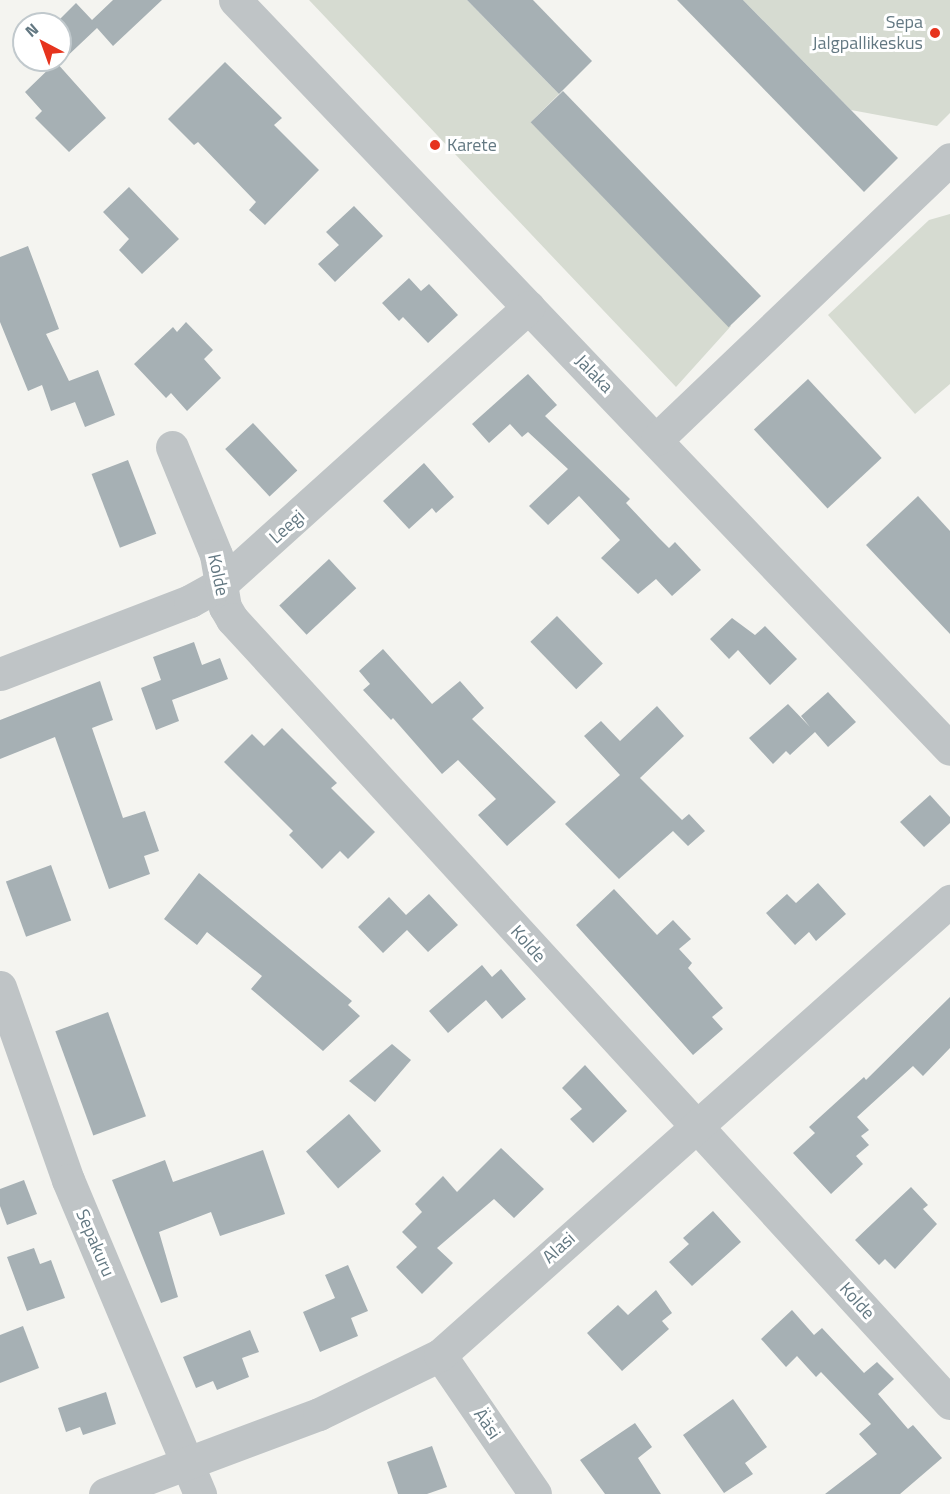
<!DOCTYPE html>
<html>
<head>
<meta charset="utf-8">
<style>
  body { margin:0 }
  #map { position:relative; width:950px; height:1494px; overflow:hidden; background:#f4f4f0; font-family:"Titillium Web",sans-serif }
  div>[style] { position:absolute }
  .green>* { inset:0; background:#d6dbd1 }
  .building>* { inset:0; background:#a6b0b4; transform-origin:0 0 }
  .street>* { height:33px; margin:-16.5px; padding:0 16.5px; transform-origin:16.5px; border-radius:16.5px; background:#bfc4c6 }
  .dots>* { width:16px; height:16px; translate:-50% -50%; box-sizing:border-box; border:3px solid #fff; border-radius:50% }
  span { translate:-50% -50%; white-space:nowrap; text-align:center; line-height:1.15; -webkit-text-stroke:6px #fff; paint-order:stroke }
  .poi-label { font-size:18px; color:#637882 }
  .right { translate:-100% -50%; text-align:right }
  .left { translate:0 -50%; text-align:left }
  .street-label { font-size:18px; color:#637882 }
  .north { position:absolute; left:12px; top:12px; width:60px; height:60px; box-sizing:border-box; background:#fff; border:2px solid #c1c9cd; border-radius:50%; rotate:319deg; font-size:16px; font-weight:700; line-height:24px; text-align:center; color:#637882 }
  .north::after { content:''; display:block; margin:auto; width:21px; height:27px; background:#e6341e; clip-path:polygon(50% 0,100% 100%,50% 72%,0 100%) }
</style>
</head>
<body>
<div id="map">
  <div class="green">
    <div style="clip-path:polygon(309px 0,467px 0,559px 94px,531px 122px,731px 326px,676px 387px)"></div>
    <div style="clip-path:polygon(743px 0,950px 0,950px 113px,937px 126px,851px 110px)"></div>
    <div style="clip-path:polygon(950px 214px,950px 384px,915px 414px,828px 315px,929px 220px)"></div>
  </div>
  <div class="building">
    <div style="clip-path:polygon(113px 0,162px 0,113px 46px,97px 28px,60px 63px,60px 19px,76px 3px,92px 20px)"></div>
    <div style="clip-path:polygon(467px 0,533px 0,592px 61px,559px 94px)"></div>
    <div style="clip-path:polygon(677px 0,743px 0,898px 158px,864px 192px)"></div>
    <div style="clip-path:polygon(56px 62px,106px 118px,69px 152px,35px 118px,42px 111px,25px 92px)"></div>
    <div style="clip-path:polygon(225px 62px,282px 118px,274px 125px,319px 170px,265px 225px,249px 210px,256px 202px,198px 142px,194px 145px,168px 119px)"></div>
    <div style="left:563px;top:91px;width:285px;height:45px;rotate:46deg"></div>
    <div style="clip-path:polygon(129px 187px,179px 239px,142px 274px,119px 250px,129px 239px,103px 212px)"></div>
    <div style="clip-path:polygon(354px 206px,383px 236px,335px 282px,318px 264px,339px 245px,326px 232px)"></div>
    <div style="clip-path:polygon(28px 246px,59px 329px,46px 334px,69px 381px,98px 370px,115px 415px,85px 427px,75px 402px,51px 411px,42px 385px,28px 391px,0 322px,0 257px)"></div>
    <div style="clip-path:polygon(409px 278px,421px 291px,429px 284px,458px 315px,428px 343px,403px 317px,399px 321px,382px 303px)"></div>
    <div style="clip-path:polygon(186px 322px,213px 350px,204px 359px,221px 378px,187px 411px,171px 393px,166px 398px,134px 364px,173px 327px,177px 332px)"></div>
    <div style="clip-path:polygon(528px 374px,557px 405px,545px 416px,630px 499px,626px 503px,658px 537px,669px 548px,675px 542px,701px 570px,672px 596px,656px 579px,638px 594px,601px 558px,620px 540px,579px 496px,548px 525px,529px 506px,568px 469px,528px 432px,522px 437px,510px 424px,489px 443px,472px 424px)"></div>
    <div style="left:808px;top:379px;width:108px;height:74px;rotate:47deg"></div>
    <div style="left:253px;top:423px;width:65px;height:38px;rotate:47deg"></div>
    <div style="left:128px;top:460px;width:79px;height:39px;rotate:69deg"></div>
    <div style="clip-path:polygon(424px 463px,454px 497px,436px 513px,432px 508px,409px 529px,383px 501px)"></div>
    <div style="clip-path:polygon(918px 496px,950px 531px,950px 634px,866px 545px)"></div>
    <div style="left:329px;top:559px;width:40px;height:68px;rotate:47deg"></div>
    <div style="left:557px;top:616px;width:66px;height:37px;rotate:46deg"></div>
    <div style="clip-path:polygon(732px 618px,755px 635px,765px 626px,797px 659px,770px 685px,738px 650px,729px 659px,710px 639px)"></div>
    <div style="clip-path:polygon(194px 642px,202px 665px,220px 658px,228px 679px,172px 700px,179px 721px,156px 730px,141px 688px,161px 680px,153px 657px)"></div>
    <div style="clip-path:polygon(383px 649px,432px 704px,460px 681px,484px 708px,472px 719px,556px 802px,507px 846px,478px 815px,496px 799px,458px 760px,442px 774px,393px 718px,391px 720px,363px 690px,370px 684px,359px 671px)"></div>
    <div style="clip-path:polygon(100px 681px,113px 720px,92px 728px,123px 818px,145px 811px,159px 851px,144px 856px,150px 874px,109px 889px,55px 737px,0 759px,0 720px)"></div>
    <div style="clip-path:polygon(828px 692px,856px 722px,828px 747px,815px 732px,790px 755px,786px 751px,773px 764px,749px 738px,788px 704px,810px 727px,801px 716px)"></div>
    <div style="clip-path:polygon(657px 706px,684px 736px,640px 778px,682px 820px,689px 814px,705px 831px,688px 846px,673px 831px,619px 879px,565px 824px,620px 775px,584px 736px,601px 721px,620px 741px)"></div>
    <div style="clip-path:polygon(282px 728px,337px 783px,331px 788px,375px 832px,348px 859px,340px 851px,322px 869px,289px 835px,293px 831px,224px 762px,252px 734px,264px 746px)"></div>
    <div style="clip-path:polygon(930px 795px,950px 817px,950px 823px,924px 847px,900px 822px)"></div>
    <div style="left:51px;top:865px;width:59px;height:48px;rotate:70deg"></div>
    <div style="clip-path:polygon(199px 873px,352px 1001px,348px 1005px,360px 1016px,323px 1051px,251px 989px,262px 976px,207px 932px,197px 945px,164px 919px)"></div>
    <div style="clip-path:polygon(818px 883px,846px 914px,816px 941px,809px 932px,795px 945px,766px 913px,787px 894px,796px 903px)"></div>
    <div style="clip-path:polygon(614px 889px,657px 935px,673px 920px,691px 939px,679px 949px,692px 963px,688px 968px,723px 1008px,712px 1017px,723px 1029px,693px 1055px,576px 925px)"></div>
    <div style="clip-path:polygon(429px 894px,458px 925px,428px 952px,407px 930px,383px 953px,358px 927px,389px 897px,406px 915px)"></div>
    <div style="clip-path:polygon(482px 965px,492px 977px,501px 969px,526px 999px,502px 1019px,486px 1000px,448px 1033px,429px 1011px)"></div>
    <div style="clip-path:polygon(950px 997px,950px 1048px,923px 1076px,913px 1066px,857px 1117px,869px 1130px,861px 1136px,869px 1145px,856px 1156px,863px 1164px,831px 1194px,793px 1153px,815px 1133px,809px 1127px,864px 1077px,866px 1080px)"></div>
    <div style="left:108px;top:1012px;width:111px;height:56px;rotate:70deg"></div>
    <div style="clip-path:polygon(392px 1044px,411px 1060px,375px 1102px,349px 1081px)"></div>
    <div style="clip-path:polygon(585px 1065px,627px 1111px,593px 1143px,570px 1119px,582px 1109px,562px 1088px)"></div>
    <div style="left:349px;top:1114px;width:49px;height:57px;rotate:49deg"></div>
    <div style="clip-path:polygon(501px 1148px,544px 1189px,514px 1218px,494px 1199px,437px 1248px,453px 1263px,422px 1294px,396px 1267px,417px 1247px,402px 1232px,422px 1212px,415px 1204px,443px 1176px,457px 1192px)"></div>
    <div style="clip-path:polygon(263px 1150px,285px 1214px,220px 1236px,211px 1212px,159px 1232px,178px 1297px,161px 1303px,112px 1180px,165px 1160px,173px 1182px)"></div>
    <div style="clip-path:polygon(24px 1180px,37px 1214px,7px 1225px,0 1206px,0 1189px)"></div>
    <div style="clip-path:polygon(911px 1187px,928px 1205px,923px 1209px,937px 1224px,895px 1269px,885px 1259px,879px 1265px,855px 1240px)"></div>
    <div style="clip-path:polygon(713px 1211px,741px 1242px,692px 1286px,669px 1262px,689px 1244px,683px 1238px)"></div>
    <div style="clip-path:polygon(34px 1248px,40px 1264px,51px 1260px,65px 1298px,27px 1311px,7px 1257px)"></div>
    <div style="clip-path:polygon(348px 1265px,368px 1311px,351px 1318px,358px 1336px,320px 1352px,303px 1312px,335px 1298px,325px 1275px)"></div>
    <div style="clip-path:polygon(656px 1290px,672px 1313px,662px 1321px,669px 1329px,622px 1371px,587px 1333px,618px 1305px,628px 1315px)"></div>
    <div style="clip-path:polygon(792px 1310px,814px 1335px,822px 1328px,864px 1373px,877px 1362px,894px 1379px,878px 1394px,908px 1429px,913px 1425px,942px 1458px,900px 1494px,825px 1494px,877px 1454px,859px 1434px,871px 1424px,821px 1372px,816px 1377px,797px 1356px,786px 1367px,761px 1339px)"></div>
    <div style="clip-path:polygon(23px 1326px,39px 1368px,0 1383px,0 1335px)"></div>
    <div style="clip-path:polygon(250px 1330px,259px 1352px,242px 1358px,249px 1377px,217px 1390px,213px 1381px,196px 1388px,183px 1357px)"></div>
    <div style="clip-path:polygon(106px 1392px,116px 1424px,83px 1435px,80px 1427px,66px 1432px,58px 1408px)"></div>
    <div style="clip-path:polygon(733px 1399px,767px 1447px,745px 1463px,753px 1474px,724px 1493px,683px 1435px)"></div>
    <div style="clip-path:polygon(635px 1423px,652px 1447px,638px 1458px,661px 1494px,605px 1494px,580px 1460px)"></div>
    <div style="clip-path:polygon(432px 1446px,447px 1487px,427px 1494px,398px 1494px,387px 1462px)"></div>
  </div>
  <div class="street">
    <div style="left:235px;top:0;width:1035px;rotate:46.33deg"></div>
    <div style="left:657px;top:439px;width:405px;rotate:-43.7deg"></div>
    <div style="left:172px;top:447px;width:117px;rotate:67.8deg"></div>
    <div style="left:216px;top:555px;width:53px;rotate:80.2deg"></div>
    <div style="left:225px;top:607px;width:14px;rotate:60deg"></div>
    <div style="left:232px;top:619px;width:1063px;rotate:47.52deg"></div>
    <div style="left:0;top:674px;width:204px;rotate:-21deg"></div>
    <div style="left:190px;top:601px;width:35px;rotate:-29deg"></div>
    <div style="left:221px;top:584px;width:414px;rotate:-42deg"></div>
    <div style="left:0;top:987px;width:205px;rotate:70.6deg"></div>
    <div style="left:68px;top:1180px;width:341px;rotate:67.2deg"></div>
    <div style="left:440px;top:1355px;width:168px;rotate:55.6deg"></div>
    <div style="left:105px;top:1494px;width:228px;rotate:-20.5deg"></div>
    <div style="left:319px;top:1414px;width:135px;rotate:-26deg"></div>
    <div style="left:440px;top:1355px;width:683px;rotate:-41.68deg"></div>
  </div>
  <div class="dots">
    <div style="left:935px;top:33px;background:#e6341e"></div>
    <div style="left:435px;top:145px;background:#e6341e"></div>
  </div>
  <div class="poi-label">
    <span class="right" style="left:923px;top:33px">Sepa<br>Jalgpallikeskus</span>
    <span class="left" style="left:447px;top:145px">Karete</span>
  </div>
  <div class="street-label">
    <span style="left:594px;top:374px;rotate:46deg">Jalaka</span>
    <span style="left:287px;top:527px;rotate:-42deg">Leegi</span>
    <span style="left:218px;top:575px;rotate:78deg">Kolde</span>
    <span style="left:528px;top:944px;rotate:48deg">Kolde</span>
    <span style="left:95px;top:1243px;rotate:67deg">Sepakuru</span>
    <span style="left:559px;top:1248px;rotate:-42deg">Alasi</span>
    <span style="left:857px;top:1301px;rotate:48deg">Kolde</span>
    <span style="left:487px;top:1424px;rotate:56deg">Ääsi</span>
  </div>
  <div class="north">N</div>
</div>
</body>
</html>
